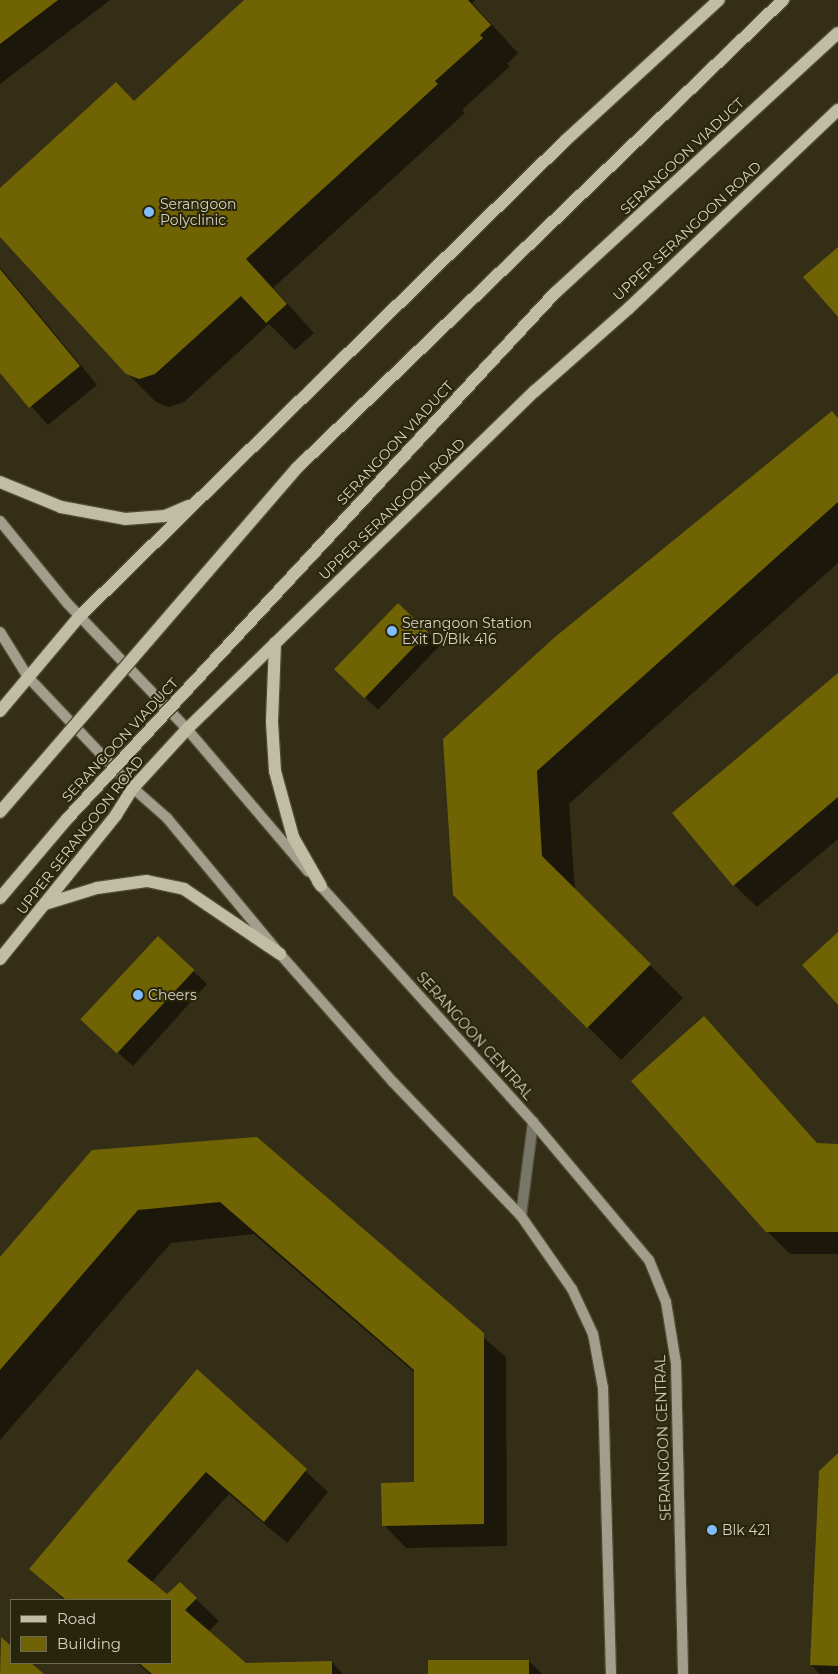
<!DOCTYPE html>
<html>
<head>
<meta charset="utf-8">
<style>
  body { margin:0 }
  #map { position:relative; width:838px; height:1674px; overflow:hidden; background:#332e15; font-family:Montserrat,sans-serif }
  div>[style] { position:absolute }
  .shadow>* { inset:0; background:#0007; transform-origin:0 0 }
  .building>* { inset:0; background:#706303; transform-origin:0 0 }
  .roads { filter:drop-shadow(1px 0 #504c34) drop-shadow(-1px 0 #504c34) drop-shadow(0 1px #504c34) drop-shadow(0 -1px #504c34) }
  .lane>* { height:10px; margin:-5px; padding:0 5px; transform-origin:5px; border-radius:5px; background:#777669 }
  .secondary>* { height:10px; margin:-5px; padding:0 5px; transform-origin:5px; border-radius:5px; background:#a19e8b }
  .primary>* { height:12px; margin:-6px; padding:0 6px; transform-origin:6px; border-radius:6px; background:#c1bda4 }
  .bridges { filter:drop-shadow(1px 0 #504c34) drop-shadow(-1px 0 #504c34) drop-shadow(0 1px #504c34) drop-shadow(0 -1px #504c34) }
  .primary-bridge>* { height:12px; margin:-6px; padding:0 6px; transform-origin:6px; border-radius:6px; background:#c1bda4 }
  .dots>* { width:14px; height:14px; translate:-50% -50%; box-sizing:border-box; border:2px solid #29250b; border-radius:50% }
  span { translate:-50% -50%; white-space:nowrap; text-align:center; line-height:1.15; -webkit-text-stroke:4px #29250b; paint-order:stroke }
  .street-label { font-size:14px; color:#d4d2c3 }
  .poi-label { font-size:14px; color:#d4d2c3 }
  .left { translate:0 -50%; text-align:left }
  .legend { position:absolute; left:10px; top:1599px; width:162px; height:65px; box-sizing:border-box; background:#29250b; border:1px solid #6d6a55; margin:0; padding:6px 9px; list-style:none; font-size:15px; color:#d4d2c3 }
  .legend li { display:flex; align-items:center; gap:10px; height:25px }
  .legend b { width:25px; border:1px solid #6d6a55 }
</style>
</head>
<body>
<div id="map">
  <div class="shadow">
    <div style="clip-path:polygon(0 0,110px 0,0 84px)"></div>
    <div style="clip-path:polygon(246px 0,475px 0,472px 3px,518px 53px,507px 64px,510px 66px,462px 110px,465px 113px,273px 288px,314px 333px,295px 350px,269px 324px,184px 402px,168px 407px,156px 402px,127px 373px,0 235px,0 189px,134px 102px)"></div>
    <div style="clip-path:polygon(0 267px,97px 385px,48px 425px,0 371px)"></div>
    <div style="clip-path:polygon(838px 419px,838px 563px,569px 804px,575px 890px,683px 998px,621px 1060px,455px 894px,445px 739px)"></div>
    <div style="left:398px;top:604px;width:59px;height:90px;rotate:44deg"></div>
    <div style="clip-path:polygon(838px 675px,838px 839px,757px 907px,734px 885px)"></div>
    <div style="clip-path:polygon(158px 938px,207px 984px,133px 1066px,96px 1033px)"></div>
    <div style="clip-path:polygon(704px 1018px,819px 1145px,838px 1145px,838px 1254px,790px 1254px,767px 1231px)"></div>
    <div style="clip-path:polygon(256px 1139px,506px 1357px,507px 1546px,406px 1548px,384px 1525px,415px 1483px,415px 1373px,254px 1234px,171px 1243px,0 1440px,0 1259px)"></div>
    <div style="clip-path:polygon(197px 1370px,328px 1492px,287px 1543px,229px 1494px,151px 1583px,167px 1596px,196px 1599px,219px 1621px,208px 1632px,246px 1665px,332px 1662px,343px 1674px,150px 1674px,137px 1663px,171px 1663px,171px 1600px,64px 1600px,31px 1569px)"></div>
    <div style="clip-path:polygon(838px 1455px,838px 1674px,820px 1674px,811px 1665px)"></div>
    <div style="clip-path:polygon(1px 1639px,11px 1648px,11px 1663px,29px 1663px,42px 1674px,0 1674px)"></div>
    <div style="clip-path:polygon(529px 1661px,542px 1674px,429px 1674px)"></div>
  </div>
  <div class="building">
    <div style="clip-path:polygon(0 0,58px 0,0 44px)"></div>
    <div style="clip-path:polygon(244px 0,468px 0,491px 25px,480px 35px,483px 38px,435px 81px,438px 84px,246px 259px,287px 304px,266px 323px,241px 296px,155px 374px,139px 379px,126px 374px,0 237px,0 188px,116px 82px,134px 101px)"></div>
    <div style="clip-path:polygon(838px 247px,838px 317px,803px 277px)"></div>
    <div style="clip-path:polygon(0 269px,80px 366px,29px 408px,0 373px)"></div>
    <div style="clip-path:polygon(832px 411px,838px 418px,838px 502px,537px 771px,542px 856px,651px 964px,587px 1028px,453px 895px,443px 739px,555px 637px)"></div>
    <div style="left:398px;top:603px;width:42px;height:92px;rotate:44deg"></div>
    <div style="clip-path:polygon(838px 673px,838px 797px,733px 886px,672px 813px)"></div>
    <div style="clip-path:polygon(838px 932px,838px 1005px,802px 965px)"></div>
    <div style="left:158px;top:936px;width:50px;height:114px;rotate:43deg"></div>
    <div style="clip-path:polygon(704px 1016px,817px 1143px,838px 1144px,838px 1232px,766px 1232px,631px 1081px)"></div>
    <div style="clip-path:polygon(257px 1137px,484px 1333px,484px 1524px,382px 1526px,381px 1483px,414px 1482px,414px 1370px,220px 1202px,138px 1210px,0 1370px,0 1257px,92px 1150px)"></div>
    <div style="clip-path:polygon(197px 1369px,307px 1469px,264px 1522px,206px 1472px,127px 1561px,167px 1594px,180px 1582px,197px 1598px,185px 1610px,246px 1663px,332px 1661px,332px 1674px,152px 1674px,139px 1663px,171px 1663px,171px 1600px,66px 1600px,29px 1569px)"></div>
    <div style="clip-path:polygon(838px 1453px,838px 1666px,810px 1665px,819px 1471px)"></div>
    <div style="clip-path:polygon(1px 1637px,11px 1646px,11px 1663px,31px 1663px,44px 1674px,0 1674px)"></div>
    <div style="left:428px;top:1660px;width:101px;height:14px"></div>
  </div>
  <div class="roads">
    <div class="lane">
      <div style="left:521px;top:1216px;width:95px;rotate:-82.7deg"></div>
    </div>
    <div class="secondary">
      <div style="left:0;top:521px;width:107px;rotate:50.7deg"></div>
      <div style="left:68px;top:604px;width:173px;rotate:46.4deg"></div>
      <div style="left:187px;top:729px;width:187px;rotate:49.6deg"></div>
      <div style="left:0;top:632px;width:53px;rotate:58.1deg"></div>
      <div style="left:28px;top:677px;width:153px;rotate:46.6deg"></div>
      <div style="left:133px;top:788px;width:45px;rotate:41.4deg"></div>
      <div style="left:167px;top:818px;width:177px;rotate:50.3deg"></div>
      <div style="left:280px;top:954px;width:171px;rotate:48.6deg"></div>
      <div style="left:393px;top:1082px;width:185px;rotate:46.3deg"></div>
      <div style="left:521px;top:1216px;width:89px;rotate:55.1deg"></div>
      <div style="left:572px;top:1289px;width:50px;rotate:65deg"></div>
      <div style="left:593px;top:1334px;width:55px;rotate:79.5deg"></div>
      <div style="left:603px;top:1388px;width:286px;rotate:88.4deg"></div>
      <div style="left:317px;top:882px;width:323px;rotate:48deg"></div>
      <div style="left:533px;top:1122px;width:180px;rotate:50deg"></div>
      <div style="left:649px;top:1260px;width:45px;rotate:68deg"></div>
      <div style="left:666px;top:1302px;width:62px;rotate:80.7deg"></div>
      <div style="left:676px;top:1363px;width:311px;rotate:88.7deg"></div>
    </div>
    <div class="primary">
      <div style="left:0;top:482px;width:66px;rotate:22.3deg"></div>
      <div style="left:61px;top:507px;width:65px;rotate:10.6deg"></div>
      <div style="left:125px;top:519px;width:40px;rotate:-4.3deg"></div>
      <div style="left:165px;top:516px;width:26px;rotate:-23deg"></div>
      <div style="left:275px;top:643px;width:79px;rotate:92.2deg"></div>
      <div style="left:272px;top:722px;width:49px;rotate:86.5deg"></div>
      <div style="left:275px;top:771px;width:68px;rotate:74.7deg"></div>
      <div style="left:293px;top:837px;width:56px;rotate:60.3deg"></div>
      <div style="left:0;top:711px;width:123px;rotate:-50deg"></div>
      <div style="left:79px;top:617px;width:682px;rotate:-44.41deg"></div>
      <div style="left:566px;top:140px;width:207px;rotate:-42.5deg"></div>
      <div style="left:45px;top:904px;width:54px;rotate:-17.1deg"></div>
      <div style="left:97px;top:888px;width:50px;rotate:-8deg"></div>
      <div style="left:147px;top:881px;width:38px;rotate:12deg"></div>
      <div style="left:184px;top:889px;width:116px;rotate:34.1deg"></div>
      <div style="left:0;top:959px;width:185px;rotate:-51.1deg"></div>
      <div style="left:116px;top:815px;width:32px;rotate:-58deg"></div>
      <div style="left:133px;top:788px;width:80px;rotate:-47.5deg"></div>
      <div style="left:187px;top:729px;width:485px;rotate:-44.2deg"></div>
      <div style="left:535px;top:391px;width:125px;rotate:-41.4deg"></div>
      <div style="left:629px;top:308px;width:288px;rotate:-43.5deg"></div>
    </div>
  </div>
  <div class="bridges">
    <div class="primary-bridge">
      <div style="left:0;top:812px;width:454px;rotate:-49.2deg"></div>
      <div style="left:297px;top:468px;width:675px;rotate:-43.92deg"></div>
      <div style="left:0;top:898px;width:104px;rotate:-49.7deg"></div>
      <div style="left:67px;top:819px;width:718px;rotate:-47.15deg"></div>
      <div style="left:555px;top:293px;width:384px;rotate:-42.6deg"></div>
    </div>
  </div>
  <div class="dots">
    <div style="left:149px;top:212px;background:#81bdfa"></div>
    <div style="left:392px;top:631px;background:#81bdfa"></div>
    <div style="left:138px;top:995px;background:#81bdfa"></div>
    <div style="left:712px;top:1530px;background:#81bdfa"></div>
  </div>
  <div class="street-label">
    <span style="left:682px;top:156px;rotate:-43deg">SERANGOON VIADUCT</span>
    <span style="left:687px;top:231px;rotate:-43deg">UPPER SERANGOON ROAD</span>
    <span style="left:395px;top:443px;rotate:-47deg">SERANGOON VIADUCT</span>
    <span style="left:392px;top:509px;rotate:-44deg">UPPER SERANGOON ROAD</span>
    <span style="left:120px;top:740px;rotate:-47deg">SERANGOON VIADUCT</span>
    <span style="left:80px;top:835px;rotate:-52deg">UPPER SERANGOON ROAD</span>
    <span style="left:475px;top:1036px;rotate:48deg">SERANGOON CENTRAL</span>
    <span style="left:663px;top:1438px;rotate:-92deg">SERANGOON CENTRAL</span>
  </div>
  <div class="poi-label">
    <span class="left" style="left:160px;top:212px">Serangoon<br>Polyclinic</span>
    <span class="left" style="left:402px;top:631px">Serangoon Station<br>Exit D/Blk 416</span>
    <span class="left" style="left:148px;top:995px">Cheers</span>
    <span class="left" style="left:722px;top:1530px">Blk 421</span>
  </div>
  <ul class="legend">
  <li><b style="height:6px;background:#c1bda4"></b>Road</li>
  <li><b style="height:14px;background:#706303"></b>Building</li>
  </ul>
</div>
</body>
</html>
